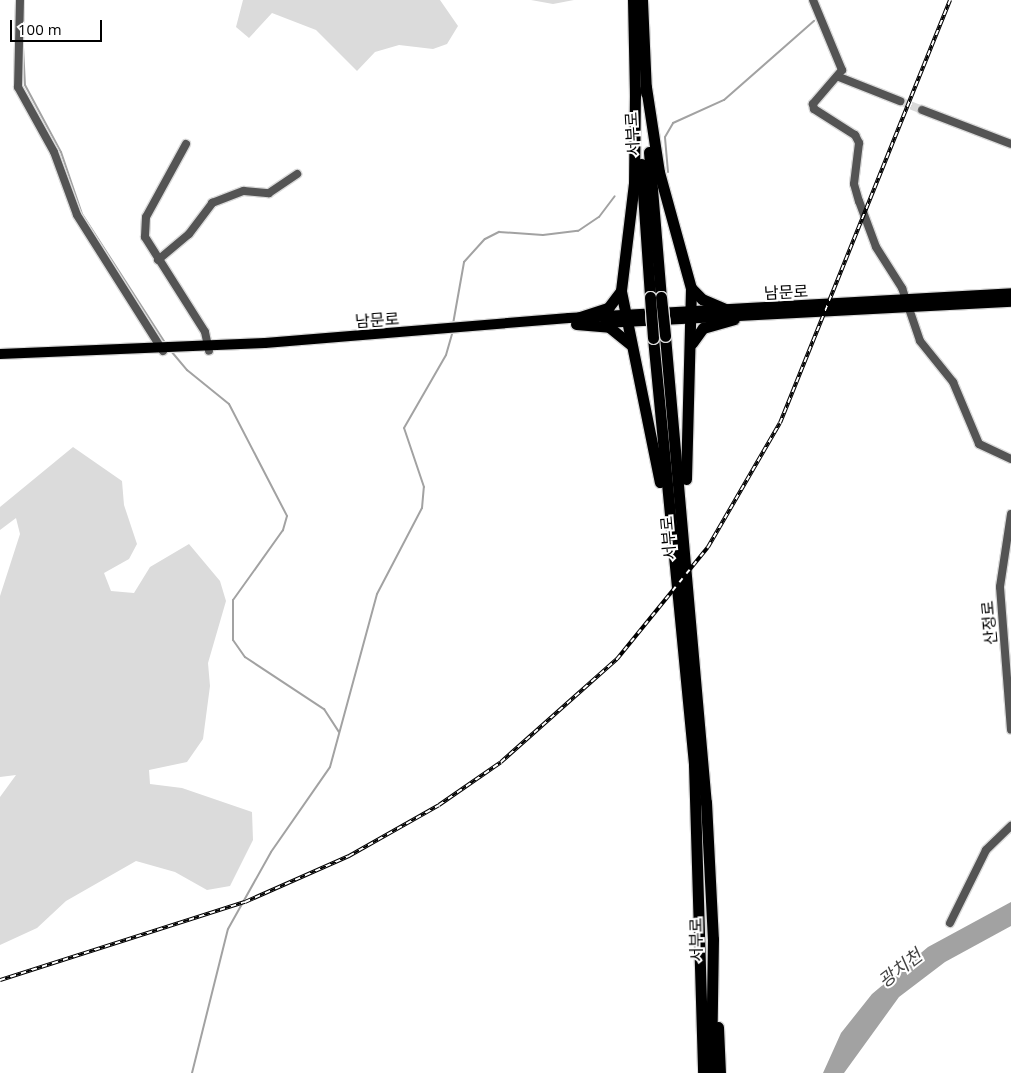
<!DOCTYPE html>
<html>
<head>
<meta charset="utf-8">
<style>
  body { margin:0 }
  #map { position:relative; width:1011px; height:1073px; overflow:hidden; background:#fff; font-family:"Open Sans","Noto Sans KR",sans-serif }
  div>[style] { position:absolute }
  .green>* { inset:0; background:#dbdbdb }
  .water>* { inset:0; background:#a2a2a2 }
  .stream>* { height:2px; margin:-1px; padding:0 1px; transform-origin:1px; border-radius:1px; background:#a2a2a2 }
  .minor-tunnel>* { height:8px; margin-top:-4px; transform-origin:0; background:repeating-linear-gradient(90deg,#d9d9d9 0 8px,transparent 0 12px) }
  .roads { filter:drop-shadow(1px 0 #dbdbdb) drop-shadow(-1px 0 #dbdbdb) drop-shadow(0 1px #dbdbdb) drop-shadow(0 -1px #dbdbdb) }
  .minor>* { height:8px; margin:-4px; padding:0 4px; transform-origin:4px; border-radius:4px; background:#545454 }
  .major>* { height:10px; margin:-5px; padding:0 5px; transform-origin:5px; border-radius:5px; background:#000 }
  .highway>* { height:11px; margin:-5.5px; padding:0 5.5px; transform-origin:5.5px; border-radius:5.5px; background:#000 }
  .rail>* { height:4px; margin-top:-2px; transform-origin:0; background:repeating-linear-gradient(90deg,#fff 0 5.5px,#000 0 11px); box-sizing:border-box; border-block:1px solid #000 }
  .bridges { filter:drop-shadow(1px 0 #dbdbdb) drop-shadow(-1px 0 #dbdbdb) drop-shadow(0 1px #dbdbdb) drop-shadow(0 -1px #dbdbdb) }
  .highway-bridge>* { height:11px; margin:-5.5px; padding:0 5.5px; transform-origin:5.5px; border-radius:5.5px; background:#000 }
  span { translate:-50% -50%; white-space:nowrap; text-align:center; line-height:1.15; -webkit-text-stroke:4px #fff; paint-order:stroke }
  .street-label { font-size:16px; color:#000 }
  .water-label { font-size:18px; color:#434343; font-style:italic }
  .scale { position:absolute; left:10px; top:20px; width:92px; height:22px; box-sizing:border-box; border:2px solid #000; border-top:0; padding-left:6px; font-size:15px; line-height:18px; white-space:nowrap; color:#000; -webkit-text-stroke:4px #fff; paint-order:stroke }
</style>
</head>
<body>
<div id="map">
  <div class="green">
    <div style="clip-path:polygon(243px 0,440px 0,458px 26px,447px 44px,433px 49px,399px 45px,375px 52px,357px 71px,316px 30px,272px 13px,249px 38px,236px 27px)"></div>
    <div style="clip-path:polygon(531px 0,574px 0,553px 4px)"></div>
    <div style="clip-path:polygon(73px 447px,122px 481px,124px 505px,137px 544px,129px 559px,104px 573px,111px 591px,134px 593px,150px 567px,189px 544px,220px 581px,226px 601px,208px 663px,210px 686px,203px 739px,187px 762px,149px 770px,150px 784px,182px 788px,252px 812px,253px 840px,230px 886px,207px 890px,175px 872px,136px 861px,66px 901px,37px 928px,0 945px,0 797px,16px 775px,0 777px,0 596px,20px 534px,16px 518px,0 530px,0 507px)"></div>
  </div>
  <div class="water">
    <div style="clip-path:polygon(1011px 902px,1011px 926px,945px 962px,899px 997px,844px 1073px,823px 1073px,841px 1033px,872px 994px,928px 947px)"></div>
  </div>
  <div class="stream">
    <div style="left:23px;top:47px;width:38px;rotate:87deg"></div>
    <div style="left:25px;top:85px;width:76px;rotate:61.8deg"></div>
    <div style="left:61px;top:152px;width:65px;rotate:71.3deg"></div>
    <div style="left:82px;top:214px;width:153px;rotate:57.2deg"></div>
    <div style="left:668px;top:172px;width:35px;rotate:-95deg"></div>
    <div style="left:665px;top:137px;width:16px;rotate:-60deg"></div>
    <div style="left:673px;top:123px;width:56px;rotate:-24.3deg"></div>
    <div style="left:724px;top:100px;width:120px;rotate:-41.3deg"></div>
    <div style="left:453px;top:324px;width:63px;rotate:-79.9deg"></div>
    <div style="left:464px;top:262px;width:31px;rotate:-48deg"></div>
    <div style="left:485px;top:239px;width:16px;rotate:-27deg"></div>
    <div style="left:499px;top:232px;width:44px;rotate:3.9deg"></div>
    <div style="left:543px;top:235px;width:35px;rotate:-7deg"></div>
    <div style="left:578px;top:231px;width:25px;rotate:-34deg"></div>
    <div style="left:599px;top:217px;width:26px;rotate:-53deg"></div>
    <div style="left:171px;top:351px;width:25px;rotate:50deg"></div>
    <div style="left:187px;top:370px;width:54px;rotate:39deg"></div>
    <div style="left:229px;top:404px;width:126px;rotate:62.6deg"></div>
    <div style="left:287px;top:516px;width:15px;rotate:106deg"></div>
    <div style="left:283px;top:530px;width:86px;rotate:125.5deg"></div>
    <div style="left:233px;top:600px;width:40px;rotate:90deg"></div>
    <div style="left:233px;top:640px;width:21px;rotate:55deg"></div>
    <div style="left:245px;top:657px;width:95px;rotate:33.4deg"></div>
    <div style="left:324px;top:709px;width:27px;rotate:57deg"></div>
    <div style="left:192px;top:1073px;width:148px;rotate:-76deg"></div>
    <div style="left:228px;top:929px;width:88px;rotate:-60.8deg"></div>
    <div style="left:271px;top:852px;width:103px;rotate:-55.2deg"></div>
    <div style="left:330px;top:767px;width:179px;rotate:-74.8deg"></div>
    <div style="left:377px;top:594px;width:97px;rotate:-62.4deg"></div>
    <div style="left:422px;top:508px;width:21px;rotate:-85deg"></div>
    <div style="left:424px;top:487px;width:62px;rotate:-108.7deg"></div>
    <div style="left:404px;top:428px;width:84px;rotate:-60.1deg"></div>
    <div style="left:446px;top:355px;width:25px;rotate:-74deg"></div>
  </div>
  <div class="minor-tunnel">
    <div style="left:900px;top:101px;width:24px;rotate:22deg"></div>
  </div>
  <div class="roads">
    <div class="minor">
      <div style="left:20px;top:0;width:87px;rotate:91.3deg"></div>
      <div style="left:18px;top:87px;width:74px;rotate:61deg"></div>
      <div style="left:54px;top:152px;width:67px;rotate:69.9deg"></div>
      <div style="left:77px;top:215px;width:161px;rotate:57.7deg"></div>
      <div style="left:813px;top:0;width:76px;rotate:67.5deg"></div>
      <div style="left:842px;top:70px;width:45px;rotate:130.5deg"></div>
      <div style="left:813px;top:104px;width:5px;rotate:79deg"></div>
      <div style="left:814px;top:109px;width:49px;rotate:32.4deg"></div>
      <div style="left:855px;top:135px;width:9px;rotate:63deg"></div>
      <div style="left:859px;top:143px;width:41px;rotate:97deg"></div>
      <div style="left:854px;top:184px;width:18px;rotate:74deg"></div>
      <div style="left:859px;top:201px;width:49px;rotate:69.7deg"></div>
      <div style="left:876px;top:247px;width:49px;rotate:57.6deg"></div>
      <div style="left:902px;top:288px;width:56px;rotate:71.2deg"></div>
      <div style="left:920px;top:341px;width:53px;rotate:51.2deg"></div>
      <div style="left:953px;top:382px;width:67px;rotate:67.2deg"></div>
      <div style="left:979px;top:444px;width:35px;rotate:25deg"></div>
      <div style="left:839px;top:77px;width:66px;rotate:21.5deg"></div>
      <div style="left:922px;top:110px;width:95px;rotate:20.9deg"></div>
      <div style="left:186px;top:144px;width:83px;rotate:118.7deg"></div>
      <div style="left:146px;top:217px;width:20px;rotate:93deg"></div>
      <div style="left:145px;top:237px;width:112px;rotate:57.7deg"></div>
      <div style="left:205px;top:332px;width:19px;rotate:78deg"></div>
      <div style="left:158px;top:260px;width:40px;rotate:-40deg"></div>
      <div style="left:189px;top:234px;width:39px;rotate:-53deg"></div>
      <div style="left:212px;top:203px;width:34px;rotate:-21deg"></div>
      <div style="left:244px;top:191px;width:25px;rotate:5deg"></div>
      <div style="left:269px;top:193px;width:34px;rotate:-34deg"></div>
      <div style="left:1011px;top:514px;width:74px;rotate:98.6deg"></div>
      <div style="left:1000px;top:587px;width:143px;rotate:85.6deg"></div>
      <div style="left:950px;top:923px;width:81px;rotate:-63.7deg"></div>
      <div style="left:986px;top:850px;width:35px;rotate:-44deg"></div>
    </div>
    <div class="major">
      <div style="left:605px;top:323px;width:407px;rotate:-3deg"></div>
      <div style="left:0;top:354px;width:265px;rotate:-2.4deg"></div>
      <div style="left:265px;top:343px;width:305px;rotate:-4.7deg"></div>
      <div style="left:569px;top:318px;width:443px;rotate:-3.2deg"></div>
    </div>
    <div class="highway">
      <div style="left:633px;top:0;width:96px;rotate:88.8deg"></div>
      <div style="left:642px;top:0;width:93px;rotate:87.5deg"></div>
      <div style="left:646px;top:87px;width:86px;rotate:81.3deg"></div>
      <div style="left:659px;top:172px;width:120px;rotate:74.6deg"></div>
      <div style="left:691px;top:288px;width:191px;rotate:91.5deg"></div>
      <div style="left:635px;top:89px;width:94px;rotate:90.6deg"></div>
      <div style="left:634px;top:183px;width:109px;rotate:96.9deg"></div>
      <div style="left:621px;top:291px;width:195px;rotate:78.5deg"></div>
      <div style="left:649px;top:152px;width:145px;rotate:85.3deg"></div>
      <div style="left:641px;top:164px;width:133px;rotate:86.1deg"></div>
      <div style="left:691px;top:288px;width:16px;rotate:45deg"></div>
      <div style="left:702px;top:299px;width:28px;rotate:23deg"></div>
      <div style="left:577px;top:318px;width:33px;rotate:-18deg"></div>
      <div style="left:608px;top:308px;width:21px;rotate:-53deg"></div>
      <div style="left:576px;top:324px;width:33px;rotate:5deg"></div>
      <div style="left:609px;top:327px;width:27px;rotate:39deg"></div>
      <div style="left:665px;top:336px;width:468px;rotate:85deg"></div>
      <div style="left:706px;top:802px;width:137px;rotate:87.1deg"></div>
      <div style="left:713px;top:939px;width:134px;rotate:90.9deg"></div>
      <div style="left:653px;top:338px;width:429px;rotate:84.5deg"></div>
      <div style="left:694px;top:765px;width:308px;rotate:88.3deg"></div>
      <div style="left:692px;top:343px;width:19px;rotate:-54deg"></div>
      <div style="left:703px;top:328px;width:32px;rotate:-16deg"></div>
      <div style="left:718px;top:1027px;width:46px;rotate:87.5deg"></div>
    </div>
  </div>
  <div class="rail">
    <div style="left:0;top:980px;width:257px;rotate:-17.7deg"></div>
    <div style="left:245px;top:902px;width:114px;rotate:-23.9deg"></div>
    <div style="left:349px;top:856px;width:103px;rotate:-29.5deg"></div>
    <div style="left:439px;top:805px;width:75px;rotate:-34.7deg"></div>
    <div style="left:501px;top:762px;width:155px;rotate:-41.6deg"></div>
    <div style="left:617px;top:659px;width:144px;rotate:-50.9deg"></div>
    <div style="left:708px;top:547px;width:143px;rotate:-59.9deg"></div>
    <div style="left:780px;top:423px;width:456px;rotate:-68.1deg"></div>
  </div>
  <div class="bridges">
    <div class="highway-bridge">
      <div style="left:650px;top:297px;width:41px;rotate:85.8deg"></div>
      <div style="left:661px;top:297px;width:39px;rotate:84deg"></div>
    </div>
  </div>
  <div class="street-label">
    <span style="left:632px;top:134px;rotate:-93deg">서부로</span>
    <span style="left:786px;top:292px;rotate:-3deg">남문로</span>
    <span style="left:377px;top:320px;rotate:-4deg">남문로</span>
    <span style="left:668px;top:538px;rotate:-95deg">서부로</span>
    <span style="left:989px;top:623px;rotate:-95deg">산정로</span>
    <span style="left:696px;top:940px;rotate:-91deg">서부로</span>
  </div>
  <div class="water-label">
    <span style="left:900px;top:968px;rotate:-38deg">광치천</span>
  </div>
  <div class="scale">100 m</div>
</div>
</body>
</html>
